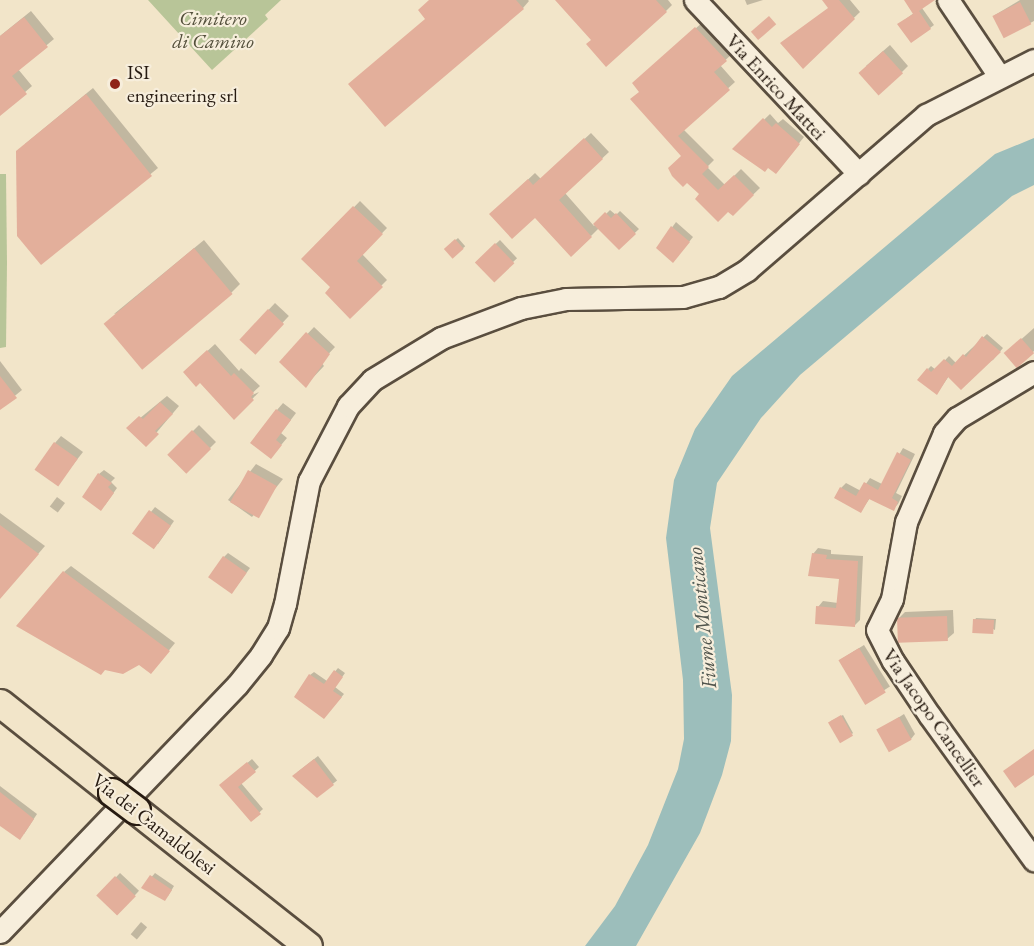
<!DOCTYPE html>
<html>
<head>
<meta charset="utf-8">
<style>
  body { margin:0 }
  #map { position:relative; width:1034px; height:946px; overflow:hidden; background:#f2e5c9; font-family:"EB Garamond",serif }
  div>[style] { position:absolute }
  .green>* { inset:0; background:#b8c598 }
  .water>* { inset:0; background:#9cbebb }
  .shadow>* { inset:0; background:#0003; transform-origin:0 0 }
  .building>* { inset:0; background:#e3af9b; transform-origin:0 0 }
  .roads { filter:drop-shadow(2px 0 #5a4e3f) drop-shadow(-2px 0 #5a4e3f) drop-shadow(0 2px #5a4e3f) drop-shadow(0 -2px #5a4e3f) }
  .minor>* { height:21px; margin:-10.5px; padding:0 10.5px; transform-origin:10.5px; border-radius:10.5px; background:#f7eedc }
  .major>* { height:27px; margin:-13.5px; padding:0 13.5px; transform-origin:13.5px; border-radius:13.5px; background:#f2e5c9 }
  .bridges { filter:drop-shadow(2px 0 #271b11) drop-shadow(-2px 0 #271b11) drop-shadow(0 2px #271b11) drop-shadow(0 -2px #271b11) }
  .major-bridge>* { height:27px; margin:-13.5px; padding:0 13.5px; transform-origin:13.5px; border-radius:13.5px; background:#f2e5c9 }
  .dots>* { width:16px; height:16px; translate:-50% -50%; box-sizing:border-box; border:3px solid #f7eedc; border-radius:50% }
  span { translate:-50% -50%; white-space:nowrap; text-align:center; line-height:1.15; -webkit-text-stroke:4.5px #f7eedc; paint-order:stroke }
  .park-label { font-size:20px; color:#524e3a; font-style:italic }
  .poi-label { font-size:20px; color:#271b11 }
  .left { translate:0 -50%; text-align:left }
  .street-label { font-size:20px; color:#271b11 }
  .water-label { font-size:21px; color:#50544c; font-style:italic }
</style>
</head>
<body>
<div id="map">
  <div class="green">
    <div style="clip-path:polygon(148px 0,281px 0,265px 15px,268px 19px,212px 70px)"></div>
    <div style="clip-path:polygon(0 174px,6px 174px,7px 263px,6px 347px,0 348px)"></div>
  </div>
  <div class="water">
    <div style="clip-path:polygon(1034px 138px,1034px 185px,1012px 196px,800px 375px,761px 418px,717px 483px,710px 528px,732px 695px,731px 741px,722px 775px,700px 833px,636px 946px,585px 946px,615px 906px,648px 845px,678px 769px,684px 739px,683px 680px,666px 538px,674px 480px,695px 429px,732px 376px,995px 154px)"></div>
  </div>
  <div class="shadow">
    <div style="clip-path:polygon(430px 0,528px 0,529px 1px,523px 8px,427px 18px)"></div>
    <div style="clip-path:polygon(557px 0,668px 0,672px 5px,666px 11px,592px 40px)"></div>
    <div style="clip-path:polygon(745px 0,763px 0,747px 5px)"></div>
    <div style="clip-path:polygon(823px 0,850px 0,860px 12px,803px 67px,830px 7px)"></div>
    <div style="clip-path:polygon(907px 0,932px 0,922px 8px,934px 25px,930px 28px,903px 21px,914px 13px)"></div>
    <div style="clip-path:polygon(1020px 0,1034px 0,1034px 21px,1004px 37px,995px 15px)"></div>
    <div style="clip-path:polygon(31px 11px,54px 39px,18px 69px,32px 86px,0 114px,0 36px)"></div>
    <div style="clip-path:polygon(703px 22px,732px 54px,720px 65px,735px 82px,683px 129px,714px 160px,707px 167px,725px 185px,741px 169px,760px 188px,733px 214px,702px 194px,683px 156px,641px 91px,640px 77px)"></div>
    <div style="clip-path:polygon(890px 45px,908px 66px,902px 72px,866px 66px)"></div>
    <div style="clip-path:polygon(93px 88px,158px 168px,41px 263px,25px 144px)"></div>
    <div style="clip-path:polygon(770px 114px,778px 123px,783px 119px,804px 137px,781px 166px,734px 149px)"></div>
    <div style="clip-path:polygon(591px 133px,609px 152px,565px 193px,594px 226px,610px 210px,616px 215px,620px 211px,639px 229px,619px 248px,599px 228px,591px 236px,535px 216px,491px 214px,535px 173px,541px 179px)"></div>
    <div style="clip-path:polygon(360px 201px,387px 228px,362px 254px,387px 280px,350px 317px,332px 287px,304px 259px)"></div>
    <div style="clip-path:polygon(676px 222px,693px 237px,677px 257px,658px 247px)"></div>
    <div style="left:458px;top:238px;width:11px;height:16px;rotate:49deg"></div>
    <div style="clip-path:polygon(204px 240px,240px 284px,231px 293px,114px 314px)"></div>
    <div style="left:500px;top:240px;width:25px;height:32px;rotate:47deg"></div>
    <div style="left:275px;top:303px;width:19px;height:49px;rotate:43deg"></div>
    <div style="clip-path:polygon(314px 327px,335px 347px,321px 362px,324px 366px,306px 385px,281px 362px)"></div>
    <div style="clip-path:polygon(1034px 328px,1034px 351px,1017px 366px,1006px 353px)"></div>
    <div style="clip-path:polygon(987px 334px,1003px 348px,993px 360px,949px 376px,940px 389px,928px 369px,931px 366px,936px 370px,949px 356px,956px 363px)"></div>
    <div style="clip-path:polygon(215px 344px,239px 371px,241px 368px,260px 386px,248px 397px,259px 392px,234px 418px,191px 366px)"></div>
    <div style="clip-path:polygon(0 361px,22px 390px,0 408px)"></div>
    <div style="clip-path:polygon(167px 396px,179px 406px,146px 445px,128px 428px)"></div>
    <div style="clip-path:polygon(283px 403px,296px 413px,281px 433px,287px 438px,271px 457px,277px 410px)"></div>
    <div style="left:199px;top:425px;width:24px;height:42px;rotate:45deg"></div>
    <div style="clip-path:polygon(61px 436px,83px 452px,57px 485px,55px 443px)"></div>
    <div style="clip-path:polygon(903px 448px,915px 454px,896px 493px,902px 496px,898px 504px,893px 509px,870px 498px,861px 511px,841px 488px,846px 483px,861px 491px,870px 478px,882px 484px)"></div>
    <div style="clip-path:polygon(256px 464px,283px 479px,252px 517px,228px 500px)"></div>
    <div style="clip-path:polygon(104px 470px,115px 478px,111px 482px,117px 488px,105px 505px,99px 474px)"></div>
    <div style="left:57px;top:497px;width:10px;height:12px;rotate:37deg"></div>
    <div style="clip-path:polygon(155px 507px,174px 521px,158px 544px,134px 533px)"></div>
    <div style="clip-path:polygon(0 513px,45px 546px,0 598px)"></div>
    <div style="clip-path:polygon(818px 548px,831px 550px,831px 554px,863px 556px,860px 620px,854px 626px,818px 607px,823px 601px,838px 603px,840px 578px,813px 554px)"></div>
    <div style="clip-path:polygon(228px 553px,250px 568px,236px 587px,224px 557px)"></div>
    <div style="clip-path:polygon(71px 566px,175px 643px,157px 665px,64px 572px)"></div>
    <div style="clip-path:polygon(953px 610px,954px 633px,947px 639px,898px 619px,905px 612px)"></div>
    <div style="clip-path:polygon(976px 618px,996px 619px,995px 630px,975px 620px)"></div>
    <div style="left:864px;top:645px;width:49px;height:28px;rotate:58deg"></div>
    <div style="clip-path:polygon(338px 668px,345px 673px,335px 687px,344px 694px,327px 714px,310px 675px,314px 672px,327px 681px)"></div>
    <div style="clip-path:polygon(904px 714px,915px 734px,911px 739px,879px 730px)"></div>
    <div style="clip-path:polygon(843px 715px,853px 733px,852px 734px,831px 721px)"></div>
    <div style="left:318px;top:756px;width:31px;height:26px;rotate:52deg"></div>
    <div style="clip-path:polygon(252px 759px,259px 767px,241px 783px,263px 809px,251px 820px,225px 782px)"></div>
    <div style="clip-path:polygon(0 786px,37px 814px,24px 834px,0 824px)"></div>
    <div style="left:120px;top:873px;width:26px;height:31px;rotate:43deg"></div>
    <div style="clip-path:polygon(155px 873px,174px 886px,168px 896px,143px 887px)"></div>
    <div style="left:141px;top:922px;width:8px;height:16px;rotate:40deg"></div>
  </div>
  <div class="building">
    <div style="clip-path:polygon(429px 0,516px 0,524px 9px,385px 127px,348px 84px,425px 19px,418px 10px)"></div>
    <div style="clip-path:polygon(555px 0,656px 0,667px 12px,606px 67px,586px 44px,591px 40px)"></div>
    <div style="clip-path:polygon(822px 0,839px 0,855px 19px,803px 69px,780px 43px,828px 8px)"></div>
    <div style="clip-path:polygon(904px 0,935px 0,919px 11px,931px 29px,911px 43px,897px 24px,913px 14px)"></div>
    <div style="left:1020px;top:2px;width:25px;height:31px;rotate:63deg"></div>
    <div style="left:769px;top:16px;width:11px;height:24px;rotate:49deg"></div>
    <div style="clip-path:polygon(24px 17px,48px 47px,12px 76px,27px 94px,0 116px,0 36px)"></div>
    <div style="clip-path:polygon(695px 27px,727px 61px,714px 72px,730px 90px,678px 136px,709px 167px,702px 174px,718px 190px,734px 175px,754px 195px,733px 216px,728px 212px,718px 222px,695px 199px,699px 194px,687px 183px,683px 187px,672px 176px,668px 168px,681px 156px,630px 99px,639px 92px,632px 83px)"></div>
    <div style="left:883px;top:51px;width:30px;height:33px;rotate:48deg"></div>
    <div style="clip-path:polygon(86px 94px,152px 176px,41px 265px,17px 236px,16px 151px)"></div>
    <div style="clip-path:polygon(763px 118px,772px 127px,776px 123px,800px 144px,776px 174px,768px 168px,765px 172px,732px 149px)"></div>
    <div style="clip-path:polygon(584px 138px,603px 159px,559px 200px,592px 237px,571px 257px,535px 218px,512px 239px,489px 214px,528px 179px,533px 185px)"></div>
    <div style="clip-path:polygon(353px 206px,383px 234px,357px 261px,383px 287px,350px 319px,325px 293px,330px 287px,301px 259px)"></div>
    <div style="clip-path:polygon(605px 212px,611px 218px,616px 213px,636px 234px,619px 250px,593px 224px)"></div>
    <div style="clip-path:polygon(671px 226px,690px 242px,673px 263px,656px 248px)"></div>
    <div style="left:455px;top:239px;width:13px;height:15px;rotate:48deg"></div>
    <div style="left:495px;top:243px;width:28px;height:28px;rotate:46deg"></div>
    <div style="left:194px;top:248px;width:60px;height:118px;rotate:50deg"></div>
    <div style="left:268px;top:309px;width:22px;height:42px;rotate:43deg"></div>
    <div style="clip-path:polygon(306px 332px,330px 354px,306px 388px,279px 362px)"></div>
    <div style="clip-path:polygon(982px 336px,1001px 352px,961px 390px,948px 377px,937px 395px,917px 380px,927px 368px,931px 372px,944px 359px,952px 366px,963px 354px,966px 357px)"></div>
    <div style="left:1021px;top:338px;width:20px;height:23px;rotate:49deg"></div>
    <div style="clip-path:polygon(207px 350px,231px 376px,234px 373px,254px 393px,251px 397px,254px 400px,234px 420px,200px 383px,196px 387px,183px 372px)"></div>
    <div style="clip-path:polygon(0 376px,17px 398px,0 410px)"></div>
    <div style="clip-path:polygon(160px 402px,173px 414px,155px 431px,159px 434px,146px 447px,126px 428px,139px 416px,143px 419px)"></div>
    <div style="clip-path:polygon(276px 409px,291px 420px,276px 440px,282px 445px,271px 459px,250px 443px)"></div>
    <div style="left:192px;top:430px;width:27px;height:35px;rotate:45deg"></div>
    <div style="left:54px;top:442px;width:29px;height:34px;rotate:35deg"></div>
    <div style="clip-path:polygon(897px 452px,911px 460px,892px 498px,898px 502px,894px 511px,869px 499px,861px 513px,834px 498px,840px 487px,856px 496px,864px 482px,878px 490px)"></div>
    <div style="left:248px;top:470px;width:33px;height:37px;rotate:29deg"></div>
    <div style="clip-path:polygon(98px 473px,112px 483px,108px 487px,114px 493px,101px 511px,82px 497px)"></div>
    <div style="left:149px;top:510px;width:27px;height:29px;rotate:36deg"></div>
    <div style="clip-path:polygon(0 525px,39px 554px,0 599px)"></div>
    <div style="clip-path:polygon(812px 553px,827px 555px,826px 559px,858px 561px,855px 627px,815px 624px,816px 606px,836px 608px,839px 579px,808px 576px)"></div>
    <div style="left:223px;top:556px;width:29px;height:26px;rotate:35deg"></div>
    <div style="clip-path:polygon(63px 571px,170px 651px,151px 674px,139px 665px,123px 674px,105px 670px,101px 675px,16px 626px)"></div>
    <div style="left:947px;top:616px;width:25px;height:50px;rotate:88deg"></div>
    <div style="left:973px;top:619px;width:21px;height:14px;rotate:3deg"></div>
    <div style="left:859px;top:648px;width:52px;height:24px;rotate:59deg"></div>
    <div style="clip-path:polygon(334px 670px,343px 677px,333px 691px,342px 697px,324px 719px,294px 697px,309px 674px,324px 684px)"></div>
    <div style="left:841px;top:715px;width:24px;height:15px;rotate:60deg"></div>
    <div style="left:899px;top:717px;width:26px;height:26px;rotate:61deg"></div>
    <div style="clip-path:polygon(1034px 749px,1034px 775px,1015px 788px,1003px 771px)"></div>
    <div style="clip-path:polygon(314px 759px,334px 785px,317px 798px,292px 776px)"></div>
    <div style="clip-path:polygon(247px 762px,256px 772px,238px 787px,261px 814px,251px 822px,219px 785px)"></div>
    <div style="clip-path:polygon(0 792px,34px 819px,20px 840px,0 826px)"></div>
    <div style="clip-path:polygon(150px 875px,172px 890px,165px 901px,141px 888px)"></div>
    <div style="left:115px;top:876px;width:29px;height:27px;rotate:44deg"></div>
  </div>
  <div class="roads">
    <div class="minor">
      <div style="left:695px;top:0;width:239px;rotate:46.7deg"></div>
      <div style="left:948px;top:0;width:92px;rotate:56.1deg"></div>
      <div style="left:1034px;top:372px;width:90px;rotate:149.1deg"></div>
      <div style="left:957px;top:418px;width:20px;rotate:131deg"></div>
      <div style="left:944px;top:433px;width:97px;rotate:113.1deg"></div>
      <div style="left:906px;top:522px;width:78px;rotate:100.3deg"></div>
      <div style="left:892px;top:599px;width:34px;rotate:116deg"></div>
      <div style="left:877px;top:630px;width:35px;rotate:63deg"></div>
      <div style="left:893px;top:661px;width:66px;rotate:56.1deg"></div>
      <div style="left:930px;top:716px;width:178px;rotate:54.2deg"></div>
      <div style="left:0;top:932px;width:342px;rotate:-46.2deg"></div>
      <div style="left:237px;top:685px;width:38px;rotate:-51deg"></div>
      <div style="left:261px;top:655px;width:32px;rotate:-58deg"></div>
      <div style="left:278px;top:628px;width:25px;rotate:-74deg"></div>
      <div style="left:285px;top:604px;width:125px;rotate:-79deg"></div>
      <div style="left:309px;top:481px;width:85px;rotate:-62.5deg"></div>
      <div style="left:348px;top:406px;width:35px;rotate:-47deg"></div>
      <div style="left:372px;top:380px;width:81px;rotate:-31.3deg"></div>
      <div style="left:441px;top:338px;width:85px;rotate:-20.6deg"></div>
      <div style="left:521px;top:308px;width:46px;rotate:-11.3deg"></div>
      <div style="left:566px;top:299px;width:117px;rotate:-1deg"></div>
      <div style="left:683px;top:297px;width:37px;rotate:-16deg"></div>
      <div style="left:719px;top:287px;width:33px;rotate:-31deg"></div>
      <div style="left:747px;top:270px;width:237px;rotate:-40.9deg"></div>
      <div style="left:926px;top:115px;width:121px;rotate:-27deg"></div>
    </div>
    <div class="major">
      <div style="left:0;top:703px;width:143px;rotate:38.5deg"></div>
      <div style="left:136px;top:810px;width:219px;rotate:38.3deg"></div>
    </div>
  </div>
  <div class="bridges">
    <div class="major-bridge">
      <div style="left:112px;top:792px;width:30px;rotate:37deg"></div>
    </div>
  </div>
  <div class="dots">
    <div style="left:115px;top:84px;background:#8f2418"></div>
  </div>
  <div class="park-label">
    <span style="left:213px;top:30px">Cimitero<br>di Camino</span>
  </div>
  <div class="poi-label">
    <span class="left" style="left:127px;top:84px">ISI<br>engineering srl</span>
  </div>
  <div class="street-label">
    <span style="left:776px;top:87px;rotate:47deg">Via Enrico Mattei</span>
    <span style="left:934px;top:718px;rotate:55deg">Via Jacopo Cancellier</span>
    <span style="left:154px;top:824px;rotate:38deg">Via dei Camaldolesi</span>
  </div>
  <div class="water-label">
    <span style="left:702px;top:618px;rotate:-96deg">Fiume Monticano</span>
  </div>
</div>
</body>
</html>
